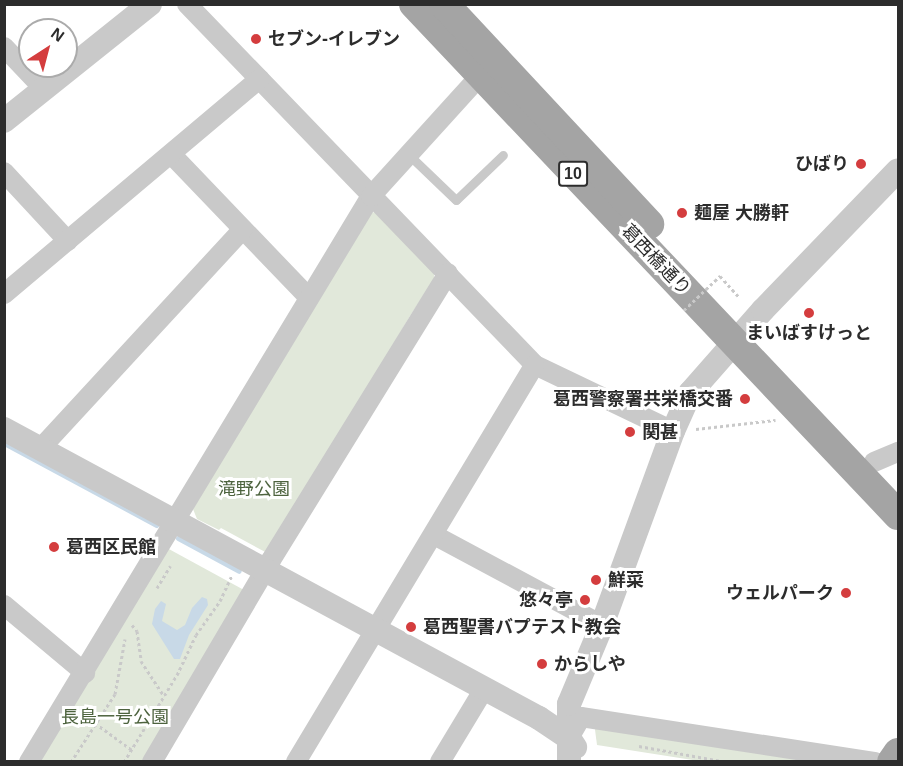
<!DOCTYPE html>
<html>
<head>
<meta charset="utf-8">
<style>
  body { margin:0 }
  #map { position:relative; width:903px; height:766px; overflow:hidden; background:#fff; font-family:Helvetica,"Noto Sans JP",sans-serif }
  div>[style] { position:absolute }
  .green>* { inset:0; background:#e1e8da }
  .water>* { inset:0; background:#c8d9e7 }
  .stream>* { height:5px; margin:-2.5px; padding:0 2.5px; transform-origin:2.5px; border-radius:2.5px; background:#c8d9e7 }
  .path>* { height:3px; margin-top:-1.5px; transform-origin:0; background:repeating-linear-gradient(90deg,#c9c9c9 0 3px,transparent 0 6px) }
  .service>* { height:9px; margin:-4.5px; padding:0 4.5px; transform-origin:4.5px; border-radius:4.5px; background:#c9c9c9 }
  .minor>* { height:20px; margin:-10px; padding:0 10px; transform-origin:10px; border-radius:10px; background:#c9c9c9 }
  .tertiary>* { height:24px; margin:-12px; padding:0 12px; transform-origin:12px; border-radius:12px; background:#c9c9c9 }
  .primary>* { height:30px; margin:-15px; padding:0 15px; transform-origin:15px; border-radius:15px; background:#a4a4a4 }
  .path-bridge>* { height:3px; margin-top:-1.5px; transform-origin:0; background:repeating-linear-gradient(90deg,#c9c9c9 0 3px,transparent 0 6px) }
  .dots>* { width:16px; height:16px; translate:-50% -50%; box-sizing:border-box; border:3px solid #fff; border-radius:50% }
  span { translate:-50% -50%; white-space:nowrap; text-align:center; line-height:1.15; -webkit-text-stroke:6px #fff; paint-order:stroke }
  .shield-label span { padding:2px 4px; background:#fff; border:2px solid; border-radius:4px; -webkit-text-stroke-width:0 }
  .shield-label { font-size:16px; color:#2c2c2c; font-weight:700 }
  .poi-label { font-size:18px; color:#2c2c2c; font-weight:700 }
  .left { translate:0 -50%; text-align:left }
  .right { translate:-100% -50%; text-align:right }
  .street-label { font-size:18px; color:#2c2c2c }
  .park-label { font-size:18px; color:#4d633e }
  .frame { position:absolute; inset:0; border:6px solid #2c2c2c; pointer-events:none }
  .north { position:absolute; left:18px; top:18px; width:60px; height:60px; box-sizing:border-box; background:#fff; border:2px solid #ababab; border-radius:50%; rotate:36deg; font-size:16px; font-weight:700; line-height:24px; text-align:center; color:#2c2c2c }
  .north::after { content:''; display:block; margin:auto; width:21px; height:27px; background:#d43d3e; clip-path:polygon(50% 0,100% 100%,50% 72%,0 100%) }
</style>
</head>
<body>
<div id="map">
  <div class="green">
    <div style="clip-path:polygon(378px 212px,434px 269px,434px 279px,410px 316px,269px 554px,221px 528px,219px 530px,197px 519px,193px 509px,366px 213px)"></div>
    <div style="clip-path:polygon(167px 548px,244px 590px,143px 761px,35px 762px)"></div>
    <div style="clip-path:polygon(594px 722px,851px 761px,699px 761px,597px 745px)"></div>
  </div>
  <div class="water">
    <div style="clip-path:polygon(202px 597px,207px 599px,208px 605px,189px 635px,180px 659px,174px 659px,152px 624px,155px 609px,161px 601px,166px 604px,162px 621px,177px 630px,185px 625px,192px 608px)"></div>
  </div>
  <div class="stream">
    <div style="left:4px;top:443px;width:173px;rotate:28.3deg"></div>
    <div style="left:178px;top:538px;width:69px;rotate:28.4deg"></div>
  </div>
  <div class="path">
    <div style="left:720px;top:276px;width:28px;rotate:48deg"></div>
    <div style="left:696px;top:429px;width:80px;rotate:-6.5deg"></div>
    <div style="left:157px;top:588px;width:26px;rotate:-59deg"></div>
    <div style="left:132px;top:625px;width:8px;rotate:50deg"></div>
    <div style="left:137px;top:631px;width:30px;rotate:82deg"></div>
    <div style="left:141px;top:661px;width:42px;rotate:56.7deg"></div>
    <div style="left:95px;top:723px;width:46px;rotate:36.1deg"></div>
    <div style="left:639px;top:746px;width:89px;rotate:10.3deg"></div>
    <div style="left:71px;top:762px;width:81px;rotate:-57.1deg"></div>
    <div style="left:115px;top:694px;width:56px;rotate:-79.7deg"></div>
    <div style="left:124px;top:762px;width:102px;rotate:-58.7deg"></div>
    <div style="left:177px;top:675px;width:44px;rotate:-64.6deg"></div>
    <div style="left:196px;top:635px;width:42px;rotate:-54.8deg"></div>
    <div style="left:220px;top:601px;width:29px;rotate:-65deg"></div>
  </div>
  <div class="service">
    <div style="left:409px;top:155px;width:65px;rotate:43.8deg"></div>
    <div style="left:456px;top:200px;width:65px;rotate:-43.8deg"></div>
  </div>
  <div class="minor">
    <div style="left:187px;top:4px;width:501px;rotate:46.05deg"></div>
    <div style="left:535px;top:365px;width:153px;rotate:25.6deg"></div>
    <div style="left:4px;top:47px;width:57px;rotate:46.4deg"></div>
    <div style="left:172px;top:155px;width:197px;rotate:46.2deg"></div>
    <div style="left:4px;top:172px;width:94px;rotate:47.2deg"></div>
    <div style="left:4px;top:294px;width:334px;rotate:-40.1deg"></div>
    <div style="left:40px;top:449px;width:299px;rotate:-47.3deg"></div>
    <div style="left:874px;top:462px;width:26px;rotate:-23deg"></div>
    <div style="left:434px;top:535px;width:191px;rotate:28.2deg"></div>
    <div style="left:4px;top:605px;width:106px;rotate:40deg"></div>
    <div style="left:569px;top:738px;width:24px;rotate:-60deg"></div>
    <div style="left:581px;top:717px;width:298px;rotate:8.7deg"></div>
    <div style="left:29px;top:762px;width:661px;rotate:-58.86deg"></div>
    <div style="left:371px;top:196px;width:162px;rotate:-47.8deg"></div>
    <div style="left:152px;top:762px;width:234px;rotate:-59.5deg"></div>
    <div style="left:271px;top:560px;width:337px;rotate:-58.3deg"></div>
    <div style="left:296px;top:762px;width:463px;rotate:-59deg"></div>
    <div style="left:440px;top:762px;width:85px;rotate:-58.9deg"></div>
  </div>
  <div class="tertiary">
    <div style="left:4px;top:121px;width:187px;rotate:-38.7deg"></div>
    <div style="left:4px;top:429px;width:608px;rotate:28.38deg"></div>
    <div style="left:539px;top:718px;width:36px;rotate:34deg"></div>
    <div style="left:569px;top:738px;width:11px;rotate:56deg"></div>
    <div style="left:569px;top:762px;width:58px;rotate:-90deg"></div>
    <div style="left:569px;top:704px;width:86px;rotate:-67.3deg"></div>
    <div style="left:602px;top:625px;width:207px;rotate:-69.9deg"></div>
    <div style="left:673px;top:431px;width:42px;rotate:-65.9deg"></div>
    <div style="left:690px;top:393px;width:111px;rotate:-48.7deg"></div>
    <div style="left:763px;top:310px;width:194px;rotate:-46deg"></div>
  </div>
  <div class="primary">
    <div style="left:414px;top:4px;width:704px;rotate:46.55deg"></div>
    <div style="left:444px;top:4px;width:301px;rotate:47deg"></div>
    <div style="left:892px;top:762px;width:11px;rotate:-56deg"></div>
  </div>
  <div class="path-bridge">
    <div style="left:684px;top:310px;width:50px;rotate:-43.4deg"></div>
  </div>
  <div class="dots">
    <div style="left:256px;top:39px;background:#d43d3e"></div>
    <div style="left:861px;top:164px;background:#d43d3e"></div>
    <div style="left:682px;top:213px;background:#d43d3e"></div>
    <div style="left:809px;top:313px;background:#d43d3e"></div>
    <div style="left:745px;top:399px;background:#d43d3e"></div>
    <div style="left:630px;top:432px;background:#d43d3e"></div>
    <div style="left:54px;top:547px;background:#d43d3e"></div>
    <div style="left:596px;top:580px;background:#d43d3e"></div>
    <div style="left:846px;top:593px;background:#d43d3e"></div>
    <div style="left:585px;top:600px;background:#d43d3e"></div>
    <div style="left:411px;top:627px;background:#d43d3e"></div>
    <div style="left:542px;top:664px;background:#d43d3e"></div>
  </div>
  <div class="shield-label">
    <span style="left:573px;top:174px">10</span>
  </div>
  <div class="poi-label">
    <span class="left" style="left:268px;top:39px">セブン-イレブン</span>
    <span class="right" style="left:849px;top:164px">ひばり</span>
    <span class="left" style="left:694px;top:213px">麺屋 大勝軒</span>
    <span style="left:809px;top:333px">まいばすけっと</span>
    <span class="right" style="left:733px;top:399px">葛西警察署共栄橋交番</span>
    <span class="left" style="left:642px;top:432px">関甚</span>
    <span class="left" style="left:66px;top:547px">葛西区民館</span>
    <span class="left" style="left:608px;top:580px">鮮菜</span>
    <span class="right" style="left:834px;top:593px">ウェルパーク</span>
    <span class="right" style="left:573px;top:600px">悠々亭</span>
    <span class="left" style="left:423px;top:627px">葛西聖書バプテスト教会</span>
    <span class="left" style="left:554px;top:664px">からしや</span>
  </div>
  <div class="street-label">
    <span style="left:656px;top:260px;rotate:46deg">葛西橋通り</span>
  </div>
  <div class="park-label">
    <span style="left:254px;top:489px">滝野公園</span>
    <span style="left:115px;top:717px">長島一号公園</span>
  </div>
  <div class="frame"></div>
  <div class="north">N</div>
</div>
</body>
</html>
